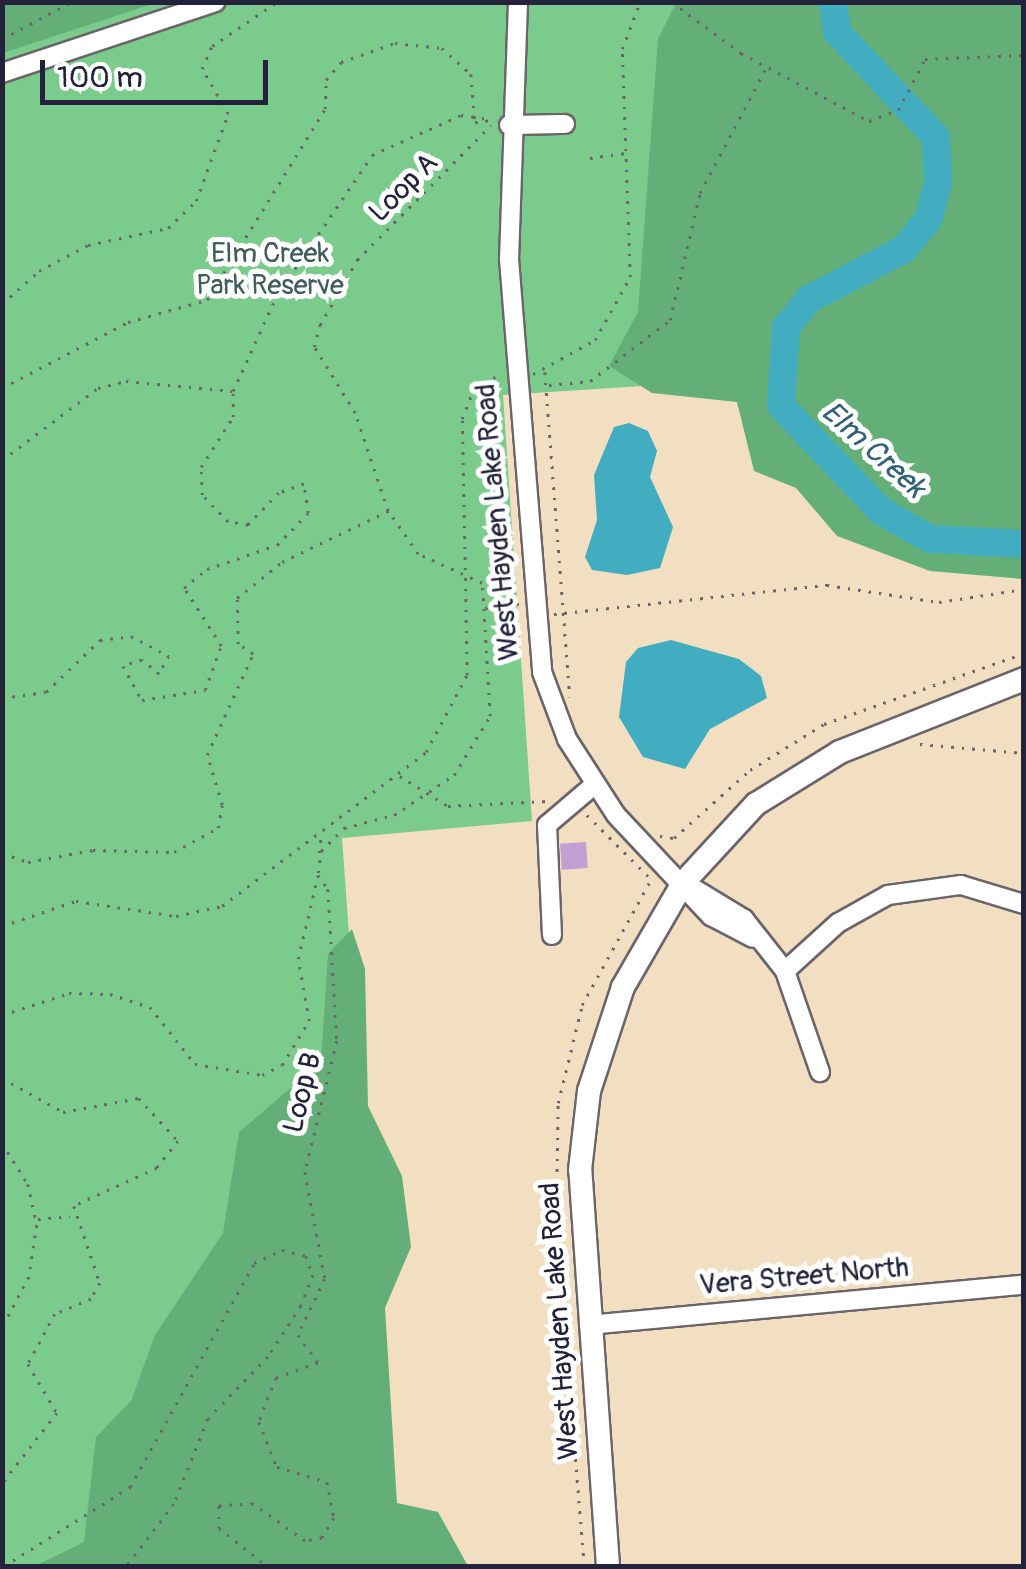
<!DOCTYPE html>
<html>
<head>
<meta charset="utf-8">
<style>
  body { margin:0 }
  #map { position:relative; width:1026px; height:1569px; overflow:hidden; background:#f2dfc1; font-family:Pangolin,sans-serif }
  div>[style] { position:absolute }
  .green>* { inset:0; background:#7bcb8d }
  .forest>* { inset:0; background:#64af78 }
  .water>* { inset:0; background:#42adc0 }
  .river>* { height:28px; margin:-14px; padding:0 14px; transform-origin:14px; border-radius:14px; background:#42adc0 }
  .building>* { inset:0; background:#c39fd4; transform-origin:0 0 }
  .path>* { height:2.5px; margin-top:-1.25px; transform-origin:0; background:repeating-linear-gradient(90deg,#6b646a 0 2.5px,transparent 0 10.5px) }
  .roads { filter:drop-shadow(2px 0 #6b646a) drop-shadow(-2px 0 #6b646a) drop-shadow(0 2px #6b646a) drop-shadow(0 -2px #6b646a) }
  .minor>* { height:18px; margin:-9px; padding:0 9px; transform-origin:9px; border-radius:9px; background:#fff }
  .major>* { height:22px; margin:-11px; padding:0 11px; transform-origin:11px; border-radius:11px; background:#fff }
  span { translate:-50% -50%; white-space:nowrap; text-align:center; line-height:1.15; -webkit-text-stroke:10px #fff; paint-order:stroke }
  .street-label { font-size:28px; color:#22223b }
  .park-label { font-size:28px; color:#415d58 }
  .water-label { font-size:30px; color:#306177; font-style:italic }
  .frame { position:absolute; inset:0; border:5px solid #22223b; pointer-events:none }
  .scale { position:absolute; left:40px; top:60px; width:228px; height:45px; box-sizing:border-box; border:5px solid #22223b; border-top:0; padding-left:12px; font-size:30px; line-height:35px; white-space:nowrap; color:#22223b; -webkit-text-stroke:8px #fff; paint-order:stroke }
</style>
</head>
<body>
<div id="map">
  <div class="green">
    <div style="clip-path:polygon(3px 3px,1023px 3px,1023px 361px,503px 395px,532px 821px,342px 838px,395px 1566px,3px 1566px)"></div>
  </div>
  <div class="forest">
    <div style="clip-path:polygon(3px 2px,155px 2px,155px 3px,3px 53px)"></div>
    <div style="clip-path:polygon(676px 3px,1023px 3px,1023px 579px,930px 571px,837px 536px,796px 488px,754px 471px,737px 402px,652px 393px,609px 366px,638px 312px,658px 39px)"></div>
    <div style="clip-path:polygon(352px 929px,365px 969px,368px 1106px,402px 1176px,411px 1247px,385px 1308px,397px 1503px,438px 1512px,468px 1566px,35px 1566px,84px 1542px,96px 1437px,131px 1401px,155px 1335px,223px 1233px,239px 1132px,321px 1062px,328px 954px)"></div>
  </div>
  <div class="water">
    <div style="clip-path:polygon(629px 423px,648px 431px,657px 451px,650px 477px,673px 527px,660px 568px,627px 575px,592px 570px,585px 557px,597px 520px,594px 475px,614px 427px)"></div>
    <div style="clip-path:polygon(671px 640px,739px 659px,761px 676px,767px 698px,710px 729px,685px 769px,643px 757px,619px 717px,626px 662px,638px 648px)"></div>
  </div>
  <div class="river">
    <div style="left:833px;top:2px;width:30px;rotate:82deg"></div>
    <div style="left:837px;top:32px;width:144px;rotate:46.7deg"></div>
    <div style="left:936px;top:137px;width:46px;rotate:87.5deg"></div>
    <div style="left:938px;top:183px;width:38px;rotate:105deg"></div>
    <div style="left:928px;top:220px;width:38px;rotate:130deg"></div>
    <div style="left:904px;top:249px;width:107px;rotate:152.2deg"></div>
    <div style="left:809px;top:299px;width:36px;rotate:129deg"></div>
    <div style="left:786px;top:327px;width:79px;rotate:93.6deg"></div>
    <div style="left:781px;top:406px;width:145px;rotate:46.4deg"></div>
    <div style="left:881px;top:511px;width:56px;rotate:29.7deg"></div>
    <div style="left:930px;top:539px;width:94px;rotate:3deg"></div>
  </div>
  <div class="building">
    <div style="left:586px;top:842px;width:26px;height:26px;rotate:86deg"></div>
  </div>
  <div class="path">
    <div style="left:672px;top:2px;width:86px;rotate:36.5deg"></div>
    <div style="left:741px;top:53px;width:145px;rotate:28deg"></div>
    <div style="left:869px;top:121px;width:31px;rotate:-21deg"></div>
    <div style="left:898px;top:110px;width:58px;rotate:-62.1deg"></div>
    <div style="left:925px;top:59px;width:99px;rotate:-2.3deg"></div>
    <div style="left:2px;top:39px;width:78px;rotate:-28.2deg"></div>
    <div style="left:590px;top:158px;width:36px;rotate:-8deg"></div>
    <div style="left:2px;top:304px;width:50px;rotate:-41.7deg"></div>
    <div style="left:39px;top:271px;width:55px;rotate:-28deg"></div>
    <div style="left:88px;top:245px;width:82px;rotate:-12deg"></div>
    <div style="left:168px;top:228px;width:39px;rotate:-44deg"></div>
    <div style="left:196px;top:201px;width:93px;rotate:-69.8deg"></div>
    <div style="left:228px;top:114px;width:52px;rotate:-120deg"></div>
    <div style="left:202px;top:69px;width:25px;rotate:-67deg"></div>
    <div style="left:212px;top:46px;width:78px;rotate:-34.1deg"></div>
    <div style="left:545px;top:372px;width:326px;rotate:85.6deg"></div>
    <div style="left:533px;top:374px;width:71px;rotate:-28.7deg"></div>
    <div style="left:595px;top:340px;width:72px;rotate:-60.9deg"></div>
    <div style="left:630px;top:277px;width:228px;rotate:-92deg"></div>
    <div style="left:622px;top:49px;width:50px;rotate:-69deg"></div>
    <div style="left:549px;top:385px;width:41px;rotate:-5.6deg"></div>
    <div style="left:590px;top:381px;width:101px;rotate:-37.3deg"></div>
    <div style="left:670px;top:320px;width:130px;rotate:-76.7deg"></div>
    <div style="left:700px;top:193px;width:141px;rotate:-62.2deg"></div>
    <div style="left:2px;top:388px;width:142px;rotate:-27.6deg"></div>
    <div style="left:128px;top:322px;width:82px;rotate:-15.6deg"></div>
    <div style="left:207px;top:300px;width:225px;rotate:-58.3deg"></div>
    <div style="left:325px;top:109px;width:29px;rotate:-88deg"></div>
    <div style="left:326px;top:80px;width:23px;rotate:-50deg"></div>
    <div style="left:341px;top:62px;width:57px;rotate:-19.4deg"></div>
    <div style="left:395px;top:43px;width:47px;rotate:6.1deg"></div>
    <div style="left:442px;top:48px;width:39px;rotate:42deg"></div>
    <div style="left:471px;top:74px;width:48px;rotate:85.2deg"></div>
    <div style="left:475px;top:122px;width:19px;rotate:-6deg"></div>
    <div style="left:2px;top:460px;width:120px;rotate:-36.9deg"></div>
    <div style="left:98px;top:388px;width:29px;rotate:-14deg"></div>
    <div style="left:126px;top:381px;width:107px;rotate:5.3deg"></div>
    <div style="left:233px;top:391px;width:106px;rotate:-65.4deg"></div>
    <div style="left:277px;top:295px;width:169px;rotate:-55.8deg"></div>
    <div style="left:372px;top:155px;width:98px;rotate:-24.2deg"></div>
    <div style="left:461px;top:115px;width:30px;rotate:8deg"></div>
    <div style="left:485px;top:608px;width:35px;rotate:-7deg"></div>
    <div style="left:554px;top:614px;width:275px;rotate:-6.1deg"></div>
    <div style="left:827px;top:585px;width:113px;rotate:8.6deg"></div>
    <div style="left:939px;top:602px;width:86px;rotate:-8.7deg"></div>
    <div style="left:2px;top:698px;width:44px;rotate:-7.8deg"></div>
    <div style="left:46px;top:692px;width:75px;rotate:-43.9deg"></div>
    <div style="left:100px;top:640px;width:31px;rotate:-7deg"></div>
    <div style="left:131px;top:636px;width:43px;rotate:27.8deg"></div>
    <div style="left:169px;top:656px;width:21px;rotate:119deg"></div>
    <div style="left:159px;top:674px;width:22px;rotate:-141deg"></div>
    <div style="left:142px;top:660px;width:20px;rotate:162deg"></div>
    <div style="left:123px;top:666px;width:39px;rotate:61deg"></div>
    <div style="left:142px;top:700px;width:64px;rotate:-9deg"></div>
    <div style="left:205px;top:690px;width:47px;rotate:-70deg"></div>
    <div style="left:221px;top:646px;width:69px;rotate:-122.5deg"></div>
    <div style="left:184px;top:588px;width:30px;rotate:-40deg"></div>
    <div style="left:207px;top:569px;width:74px;rotate:-18.9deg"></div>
    <div style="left:277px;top:545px;width:45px;rotate:-45.9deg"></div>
    <div style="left:308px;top:513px;width:29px;rotate:-98deg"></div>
    <div style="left:304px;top:484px;width:27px;rotate:160deg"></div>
    <div style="left:279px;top:493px;width:45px;rotate:134.1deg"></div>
    <div style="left:248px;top:525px;width:20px;rotate:-171deg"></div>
    <div style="left:228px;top:522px;width:37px;rotate:-134deg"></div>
    <div style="left:202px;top:495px;width:28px;rotate:-92deg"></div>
    <div style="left:201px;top:467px;width:59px;rotate:-57.4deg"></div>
    <div style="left:233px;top:417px;width:26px;rotate:-90deg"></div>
    <div style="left:920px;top:744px;width:104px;rotate:4.9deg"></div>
    <div style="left:400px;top:776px;width:57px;rotate:32deg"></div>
    <div style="left:448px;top:806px;width:100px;rotate:-2.9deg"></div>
    <div style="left:587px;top:815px;width:91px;rotate:45deg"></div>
    <div style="left:660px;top:836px;width:14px;rotate:8deg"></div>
    <div style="left:674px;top:838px;width:102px;rotate:-41.8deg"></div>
    <div style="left:750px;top:770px;width:87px;rotate:-31.9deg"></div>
    <div style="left:824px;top:724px;width:212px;rotate:-19.5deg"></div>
    <div style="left:2px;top:853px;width:28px;rotate:19deg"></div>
    <div style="left:28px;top:862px;width:66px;rotate:-10.5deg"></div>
    <div style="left:93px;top:850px;width:81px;rotate:1.4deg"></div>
    <div style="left:174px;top:852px;width:50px;rotate:-28.6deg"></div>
    <div style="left:218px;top:828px;width:23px;rotate:-80deg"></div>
    <div style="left:222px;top:805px;width:52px;rotate:-106.7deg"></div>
    <div style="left:207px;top:755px;width:111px;rotate:-65.5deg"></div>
    <div style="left:253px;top:654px;width:18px;rotate:-146deg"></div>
    <div style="left:238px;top:644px;width:46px;rotate:-91.2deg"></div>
    <div style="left:237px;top:598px;width:58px;rotate:-38.7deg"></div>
    <div style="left:282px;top:562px;width:118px;rotate:-25.7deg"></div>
    <div style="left:388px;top:511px;width:103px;rotate:-108.6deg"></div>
    <div style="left:355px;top:413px;width:78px;rotate:-121.8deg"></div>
    <div style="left:314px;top:347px;width:23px;rotate:-75deg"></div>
    <div style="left:320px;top:325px;width:75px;rotate:-60.4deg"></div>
    <div style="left:357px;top:260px;width:190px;rotate:-45.2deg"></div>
    <div style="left:319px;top:853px;width:17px;rotate:-83deg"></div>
    <div style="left:318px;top:873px;width:22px;rotate:-82deg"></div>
    <div style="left:321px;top:851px;width:33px;rotate:-45deg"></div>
    <div style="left:344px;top:828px;width:52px;rotate:-14.6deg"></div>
    <div style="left:394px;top:815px;width:72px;rotate:-33.7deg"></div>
    <div style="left:454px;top:775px;width:69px;rotate:-58.6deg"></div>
    <div style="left:490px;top:716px;width:133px;rotate:-93.4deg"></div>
    <div style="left:482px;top:583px;width:70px;rotate:-155.6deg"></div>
    <div style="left:418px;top:554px;width:52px;rotate:-124.9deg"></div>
    <div style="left:2px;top:926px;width:78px;rotate:-18.7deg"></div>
    <div style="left:76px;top:901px;width:101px;rotate:8.5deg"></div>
    <div style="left:176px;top:916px;width:47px;rotate:-12.3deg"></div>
    <div style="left:222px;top:906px;width:256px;rotate:-37deg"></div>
    <div style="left:426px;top:752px;width:87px;rotate:-62deg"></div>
    <div style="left:467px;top:675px;width:256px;rotate:-91.1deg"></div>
    <div style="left:462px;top:419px;width:34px;rotate:-69deg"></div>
    <div style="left:474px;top:387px;width:29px;rotate:-25deg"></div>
    <div style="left:2px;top:1015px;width:71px;rotate:-18.2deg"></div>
    <div style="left:69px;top:993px;width:41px;rotate:1.4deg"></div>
    <div style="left:110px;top:994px;width:42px;rotate:18deg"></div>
    <div style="left:150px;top:1007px;width:73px;rotate:51.7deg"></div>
    <div style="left:195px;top:1064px;width:68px;rotate:9.3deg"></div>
    <div style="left:262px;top:1075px;width:22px;rotate:-27deg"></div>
    <div style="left:282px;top:1065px;width:52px;rotate:-58.5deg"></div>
    <div style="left:309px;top:1021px;width:63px;rotate:-100.1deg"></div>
    <div style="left:298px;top:959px;width:86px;rotate:-76.6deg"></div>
    <div style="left:318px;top:875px;width:17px;rotate:54deg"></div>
    <div style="left:328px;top:889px;width:152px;rotate:86.6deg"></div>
    <div style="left:337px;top:1041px;width:135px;rotate:103.7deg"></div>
    <div style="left:305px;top:1172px;width:109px;rotate:79.4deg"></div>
    <div style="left:325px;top:1279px;width:62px;rotate:115.7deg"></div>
    <div style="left:298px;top:1335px;width:34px;rotate:54deg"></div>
    <div style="left:318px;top:1363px;width:45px;rotate:160.3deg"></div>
    <div style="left:276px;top:1378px;width:47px;rotate:111.1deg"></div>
    <div style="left:259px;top:1422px;width:48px;rotate:68.2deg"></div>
    <div style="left:277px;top:1467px;width:52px;rotate:16.7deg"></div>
    <div style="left:327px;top:1482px;width:37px;rotate:79deg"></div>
    <div style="left:334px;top:1518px;width:23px;rotate:121deg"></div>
    <div style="left:322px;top:1538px;width:17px;rotate:170deg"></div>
    <div style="left:305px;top:1541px;width:64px;rotate:-144.6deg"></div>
    <div style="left:253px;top:1504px;width:34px;rotate:177deg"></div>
    <div style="left:219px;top:1506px;width:22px;rotate:90deg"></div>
    <div style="left:219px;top:1528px;width:61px;rotate:38.4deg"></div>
    <div style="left:2px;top:1078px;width:70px;rotate:29.1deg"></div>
    <div style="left:63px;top:1112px;width:77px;rotate:-10.4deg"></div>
    <div style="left:139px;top:1098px;width:58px;rotate:47.8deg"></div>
    <div style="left:178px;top:1141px;width:34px;rotate:128deg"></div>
    <div style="left:157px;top:1168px;width:91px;rotate:155.4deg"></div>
    <div style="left:74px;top:1206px;width:81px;rotate:71.3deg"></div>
    <div style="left:100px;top:1283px;width:18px;rotate:119deg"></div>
    <div style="left:91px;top:1299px;width:39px;rotate:157deg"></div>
    <div style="left:55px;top:1314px;width:57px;rotate:118.4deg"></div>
    <div style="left:28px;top:1364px;width:57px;rotate:59.4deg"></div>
    <div style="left:57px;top:1413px;width:90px;rotate:127.8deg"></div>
    <div style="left:2px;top:1143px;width:49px;rotate:57.6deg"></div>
    <div style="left:28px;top:1184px;width:42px;rotate:77.6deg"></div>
    <div style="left:37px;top:1225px;width:53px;rotate:98.7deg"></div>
    <div style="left:29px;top:1277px;width:58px;rotate:117.9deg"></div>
    <div style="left:38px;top:1219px;width:32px;rotate:-5deg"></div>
    <div style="left:4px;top:1566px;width:149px;rotate:-32.1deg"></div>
    <div style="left:130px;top:1487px;width:256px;rotate:-61deg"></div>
    <div style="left:254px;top:1263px;width:31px;rotate:-25deg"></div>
    <div style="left:282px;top:1250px;width:25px;rotate:14deg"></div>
    <div style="left:306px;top:1256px;width:20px;rotate:70deg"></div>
    <div style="left:313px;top:1275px;width:33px;rotate:111deg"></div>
    <div style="left:301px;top:1306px;width:61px;rotate:122.9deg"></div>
    <div style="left:268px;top:1357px;width:86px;rotate:134.1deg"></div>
    <div style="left:208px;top:1419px;width:92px;rotate:111.8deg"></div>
    <div style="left:174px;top:1504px;width:78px;rotate:127.2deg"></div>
    <div style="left:584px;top:1566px;width:343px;rotate:-94.7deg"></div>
    <div style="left:556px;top:1224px;width:121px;rotate:-89.1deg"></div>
    <div style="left:558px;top:1103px;width:101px;rotate:-76.2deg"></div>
    <div style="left:582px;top:1005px;width:147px;rotate:-61.2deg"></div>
  </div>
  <div class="roads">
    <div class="minor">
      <div style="left:518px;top:2px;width:257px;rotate:92deg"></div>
      <div style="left:509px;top:259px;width:414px;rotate:85.4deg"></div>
      <div style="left:542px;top:672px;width:72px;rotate:69.5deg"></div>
      <div style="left:567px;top:739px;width:90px;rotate:57.2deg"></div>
      <div style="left:616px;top:815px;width:139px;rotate:46.8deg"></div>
      <div style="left:711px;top:916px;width:47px;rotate:27.6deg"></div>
      <div style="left:2px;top:73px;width:225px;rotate:-18.4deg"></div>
      <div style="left:509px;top:125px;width:56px;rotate:-1deg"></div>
      <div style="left:688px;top:885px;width:66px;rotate:31.3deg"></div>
      <div style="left:744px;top:919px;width:66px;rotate:51.7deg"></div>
      <div style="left:785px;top:971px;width:107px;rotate:70.9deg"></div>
      <div style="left:552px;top:935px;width:110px;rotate:-92.6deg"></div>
      <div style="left:547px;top:825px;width:62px;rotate:-40.4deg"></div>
      <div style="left:785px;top:971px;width:72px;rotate:-42.2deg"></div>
      <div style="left:838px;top:923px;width:57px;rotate:-29.2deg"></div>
      <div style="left:888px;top:895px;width:74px;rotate:-7.8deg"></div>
      <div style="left:961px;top:885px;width:66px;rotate:16.8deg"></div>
      <div style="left:589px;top:1325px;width:437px;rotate:-5.3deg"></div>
    </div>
    <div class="major">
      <div style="left:608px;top:1566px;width:397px;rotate:-94deg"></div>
      <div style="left:580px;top:1170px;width:80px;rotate:-83.5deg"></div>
      <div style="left:589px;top:1091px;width:109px;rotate:-71.9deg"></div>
      <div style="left:623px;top:987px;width:120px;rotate:-60deg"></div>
      <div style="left:683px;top:883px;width:108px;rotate:-47.3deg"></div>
      <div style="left:756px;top:804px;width:99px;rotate:-31.8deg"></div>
      <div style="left:840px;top:752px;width:198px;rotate:-21.6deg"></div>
    </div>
  </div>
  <div class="street-label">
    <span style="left:404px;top:188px;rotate:-45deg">Loop A</span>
    <span style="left:498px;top:522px;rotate:-95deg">West Hayden Lake Road</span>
    <span style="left:303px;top:1093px;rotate:-76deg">Loop B</span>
    <span style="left:804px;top:1277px;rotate:-5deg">Vera Street North</span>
    <span style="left:560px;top:1321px;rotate:-94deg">West Hayden Lake Road</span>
  </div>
  <div class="park-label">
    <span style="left:270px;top:270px">Elm Creek<br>Park Reserve</span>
  </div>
  <div class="water-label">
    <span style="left:873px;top:450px;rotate:42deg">Elm Creek</span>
  </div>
  <div class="frame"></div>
  <div class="scale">100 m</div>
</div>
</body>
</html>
